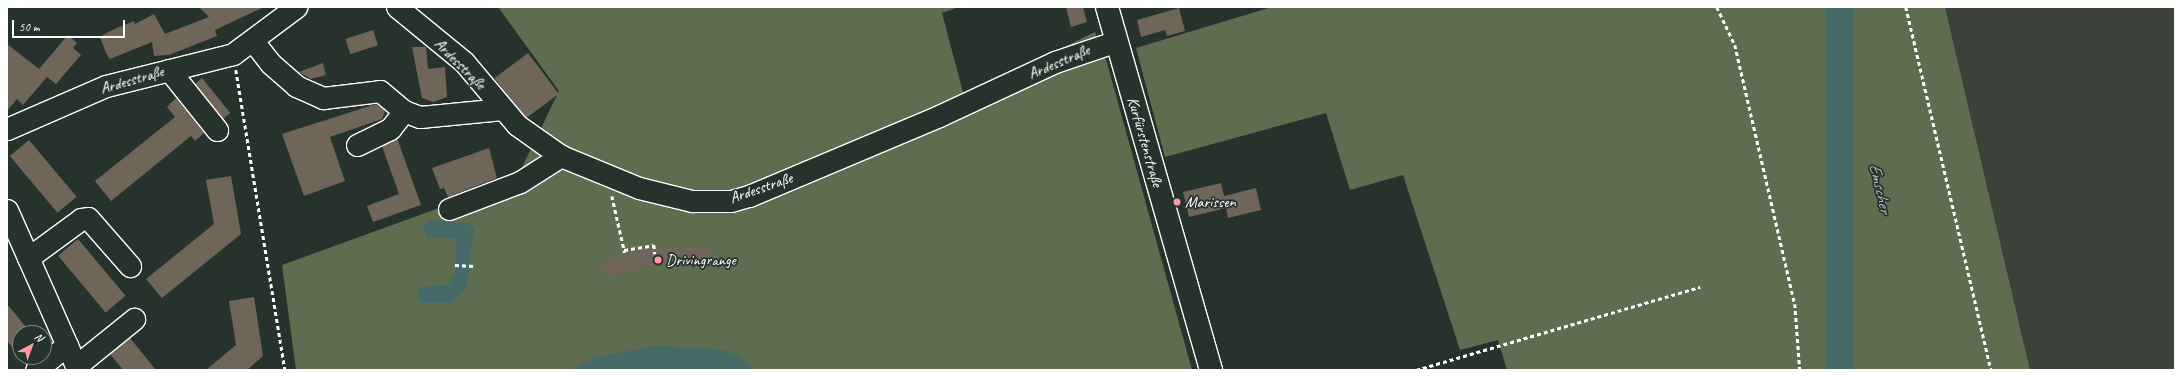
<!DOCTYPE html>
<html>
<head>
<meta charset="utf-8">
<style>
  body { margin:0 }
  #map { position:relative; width:2182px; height:377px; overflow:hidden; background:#26332d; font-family:Caveat,sans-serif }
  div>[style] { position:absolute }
  .built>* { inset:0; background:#3c423a }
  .green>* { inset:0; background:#5e6d4f }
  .water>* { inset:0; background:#446967; transform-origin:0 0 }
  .building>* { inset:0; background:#6f6559; transform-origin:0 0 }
  .path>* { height:2.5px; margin-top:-1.25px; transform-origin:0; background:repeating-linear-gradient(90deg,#fff 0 4px,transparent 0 7px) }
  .roads { filter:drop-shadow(1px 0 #fff) drop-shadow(-1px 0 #fff) drop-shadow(0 1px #fff) drop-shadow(0 -1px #fff) }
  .minor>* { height:21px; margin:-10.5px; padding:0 10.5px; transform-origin:10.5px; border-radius:10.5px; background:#26332d }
  .major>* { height:22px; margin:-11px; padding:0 11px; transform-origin:11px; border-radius:11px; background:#26332d }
  .dots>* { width:11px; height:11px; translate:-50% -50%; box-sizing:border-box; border:2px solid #26332d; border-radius:50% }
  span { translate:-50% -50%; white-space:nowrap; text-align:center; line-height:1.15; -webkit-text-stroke:3.5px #26332d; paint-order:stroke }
  .street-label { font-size:16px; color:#fff }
  .poi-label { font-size:16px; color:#fff }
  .left { translate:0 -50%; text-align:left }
  .water-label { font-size:17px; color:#abbcbb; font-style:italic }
  .frame { position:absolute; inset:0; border:8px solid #fff; pointer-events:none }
  .north { position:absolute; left:12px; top:325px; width:40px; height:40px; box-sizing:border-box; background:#26332d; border:1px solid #7d8581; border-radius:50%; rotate:41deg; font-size:11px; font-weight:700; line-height:16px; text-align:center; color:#fff }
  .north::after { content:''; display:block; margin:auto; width:14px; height:18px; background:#ff9aa2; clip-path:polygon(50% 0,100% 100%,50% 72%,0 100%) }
  .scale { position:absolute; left:12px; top:20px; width:113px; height:18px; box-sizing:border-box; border:2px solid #fff; border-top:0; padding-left:5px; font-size:12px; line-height:14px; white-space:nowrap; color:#fff; -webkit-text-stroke:3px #26332d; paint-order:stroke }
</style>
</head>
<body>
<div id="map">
  <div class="built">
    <div style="clip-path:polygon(1945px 7px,2175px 7px,2175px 370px,2030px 370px)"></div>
  </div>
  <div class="green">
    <div style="clip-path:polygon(498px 7px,959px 7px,942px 13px,964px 96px,1095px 32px,1107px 63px,1192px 370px,296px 370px,282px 265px,516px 180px,559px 91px)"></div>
    <div style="clip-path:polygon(1272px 7px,1945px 7px,2030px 370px,1507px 370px,1498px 340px,1460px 350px,1403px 175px,1350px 190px,1326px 113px,1165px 157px,1136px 48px)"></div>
  </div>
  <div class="water">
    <div style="left:1826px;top:7px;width:27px;height:373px"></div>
    <div style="clip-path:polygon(430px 220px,467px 223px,474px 229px,467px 286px,452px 303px,422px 303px,417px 298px,420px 287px,448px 285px,456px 271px,456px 239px,426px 237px,423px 225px)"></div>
    <div style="clip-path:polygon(656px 346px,723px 350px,742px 358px,753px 370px,569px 370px,596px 357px)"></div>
  </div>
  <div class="building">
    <div style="clip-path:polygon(199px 7px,264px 7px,215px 30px,217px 36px,169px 55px,154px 56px,152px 42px,110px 59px,106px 53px,100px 37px,110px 31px,134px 21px,135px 24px,154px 14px,165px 34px,209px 17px)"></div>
    <div style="clip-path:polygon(1066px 7px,1083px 7px,1087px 22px,1071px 27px)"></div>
    <div style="clip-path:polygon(1179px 8px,1185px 31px,1167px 36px,1165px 30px,1141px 37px,1137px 20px)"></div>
    <div style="left:373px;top:30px;width:16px;height:29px;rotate:72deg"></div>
    <div style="clip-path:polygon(68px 35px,77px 43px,73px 48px,81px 55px,56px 84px,47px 77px,23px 105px,17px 99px,7px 111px,7px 44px,39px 69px)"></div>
    <div style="clip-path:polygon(412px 47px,426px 47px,428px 69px,445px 67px,447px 97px,433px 102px,422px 98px)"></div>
    <div style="left:528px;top:53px;width:51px;height:42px;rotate:53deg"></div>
    <div style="clip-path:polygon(323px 63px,326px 75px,311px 79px,299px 72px)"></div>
    <div style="left:202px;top:78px;width:45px;height:9px;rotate:51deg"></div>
    <div style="clip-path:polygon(176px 98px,204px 133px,195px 141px,191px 136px,111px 201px,95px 181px,175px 117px,167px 107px)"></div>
    <div style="clip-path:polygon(376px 104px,385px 111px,382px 119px,330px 137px,345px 181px,304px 196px,282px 134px)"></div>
    <div style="clip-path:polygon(397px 138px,421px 205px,373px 222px,367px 206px,399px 194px,382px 146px)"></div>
    <div style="left:29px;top:140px;width:74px;height:25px;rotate:50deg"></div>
    <div style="clip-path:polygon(489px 148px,497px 178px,448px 197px,444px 188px,440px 189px,432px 168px)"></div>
    <div style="clip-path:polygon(231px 176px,241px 234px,162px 298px,146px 279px,214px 224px,206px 180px)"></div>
    <div style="clip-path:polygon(1221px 183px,1224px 196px,1256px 188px,1261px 210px,1228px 218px,1226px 208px,1189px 217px,1183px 192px)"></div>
    <div style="left:78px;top:239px;width:74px;height:26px;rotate:50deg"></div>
    <div style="clip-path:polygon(710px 245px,712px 262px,645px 267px,605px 278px,599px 262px,641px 250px)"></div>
    <div style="clip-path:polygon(254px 297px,263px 356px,247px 370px,206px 370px,236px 345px,229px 301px)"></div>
    <div style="clip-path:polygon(7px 304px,31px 333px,20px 333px,20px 357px,7px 341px)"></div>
    <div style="clip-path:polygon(130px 338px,156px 370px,123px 370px,110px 354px)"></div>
  </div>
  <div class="path">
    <div style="left:1717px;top:7px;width:42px;rotate:64.7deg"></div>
    <div style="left:1735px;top:45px;width:266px;rotate:77deg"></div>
    <div style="left:1795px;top:304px;width:66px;rotate:85.7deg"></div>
    <div style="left:1906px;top:7px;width:373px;rotate:76.8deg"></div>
    <div style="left:236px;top:70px;width:304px;rotate:80.7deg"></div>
    <div style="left:612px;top:196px;width:58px;rotate:77.2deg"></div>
    <div style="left:624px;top:250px;width:30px;rotate:-9deg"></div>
    <div style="left:654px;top:245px;width:9px;rotate:84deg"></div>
    <div style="left:455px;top:265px;width:19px;rotate:3deg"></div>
    <div style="left:1416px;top:370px;width:296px;rotate:-16.3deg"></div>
  </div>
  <div class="roads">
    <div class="minor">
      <div style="left:397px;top:7px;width:87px;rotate:39.4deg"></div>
      <div style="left:464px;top:62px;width:82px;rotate:49.9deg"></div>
      <div style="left:517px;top:125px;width:54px;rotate:35.2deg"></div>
      <div style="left:561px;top:156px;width:84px;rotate:22.3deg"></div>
      <div style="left:639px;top:188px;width:55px;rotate:13.8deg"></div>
      <div style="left:692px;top:201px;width:39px"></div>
      <div style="left:731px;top:201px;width:19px;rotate:-16deg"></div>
      <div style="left:749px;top:196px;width:206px;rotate:-22.8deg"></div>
      <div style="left:939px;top:116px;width:128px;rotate:-25deg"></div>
      <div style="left:1055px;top:62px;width:65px;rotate:-18.7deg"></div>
      <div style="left:253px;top:41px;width:28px;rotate:52deg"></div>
      <div style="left:270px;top:63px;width:35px;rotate:41deg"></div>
      <div style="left:296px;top:86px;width:30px;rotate:24deg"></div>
      <div style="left:323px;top:98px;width:57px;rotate:-7deg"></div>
      <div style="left:380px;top:91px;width:31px;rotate:40deg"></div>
      <div style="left:404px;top:111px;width:17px;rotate:21deg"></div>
      <div style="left:420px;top:117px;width:83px;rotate:-5.5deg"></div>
      <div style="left:169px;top:70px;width:77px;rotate:51.3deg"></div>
      <div style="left:7px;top:129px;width:108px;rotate:-23.5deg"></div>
      <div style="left:106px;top:86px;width:131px;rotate:-14.1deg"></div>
      <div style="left:233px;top:54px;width:79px;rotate:-36.7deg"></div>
      <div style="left:357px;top:145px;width:37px;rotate:-26deg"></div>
      <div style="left:390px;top:129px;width:23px;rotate:-52deg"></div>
      <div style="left:449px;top:209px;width:76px;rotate:-20.8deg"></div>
      <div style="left:520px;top:182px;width:49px;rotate:-32.4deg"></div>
      <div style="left:7px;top:210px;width:175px;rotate:66.1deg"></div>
      <div style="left:28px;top:258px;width:66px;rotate:-36.3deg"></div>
      <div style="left:81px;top:219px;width:7px;rotate:-8deg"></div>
      <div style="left:88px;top:218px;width:64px;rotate:48.8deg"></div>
      <div style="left:76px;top:366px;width:75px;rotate:-39deg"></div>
      <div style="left:36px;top:370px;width:40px;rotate:-39deg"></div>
    </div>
    <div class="major">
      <div style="left:1107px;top:7px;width:378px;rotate:74deg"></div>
    </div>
  </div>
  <div class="dots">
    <div style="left:1177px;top:202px;background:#ff9aa2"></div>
    <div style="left:658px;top:260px;background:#ff9aa2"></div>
  </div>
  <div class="street-label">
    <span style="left:1059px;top:62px;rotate:-23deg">Ardesstraße</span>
    <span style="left:460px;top:64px;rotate:45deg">Ardesstraße</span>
    <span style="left:132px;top:80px;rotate:-16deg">Ardesstraße</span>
    <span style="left:1145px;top:142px;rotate:74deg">Kurfürstenstraße</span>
    <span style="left:761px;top:188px;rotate:-19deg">Ardesstraße</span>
  </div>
  <div class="poi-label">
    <span class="left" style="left:1185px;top:202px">Marissen</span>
    <span class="left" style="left:666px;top:260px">Drivingrange</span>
  </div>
  <div class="water-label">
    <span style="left:1880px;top:188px;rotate:77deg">Emscher</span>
  </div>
  <div class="frame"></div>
  <div class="north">N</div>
  <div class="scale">50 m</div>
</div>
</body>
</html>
